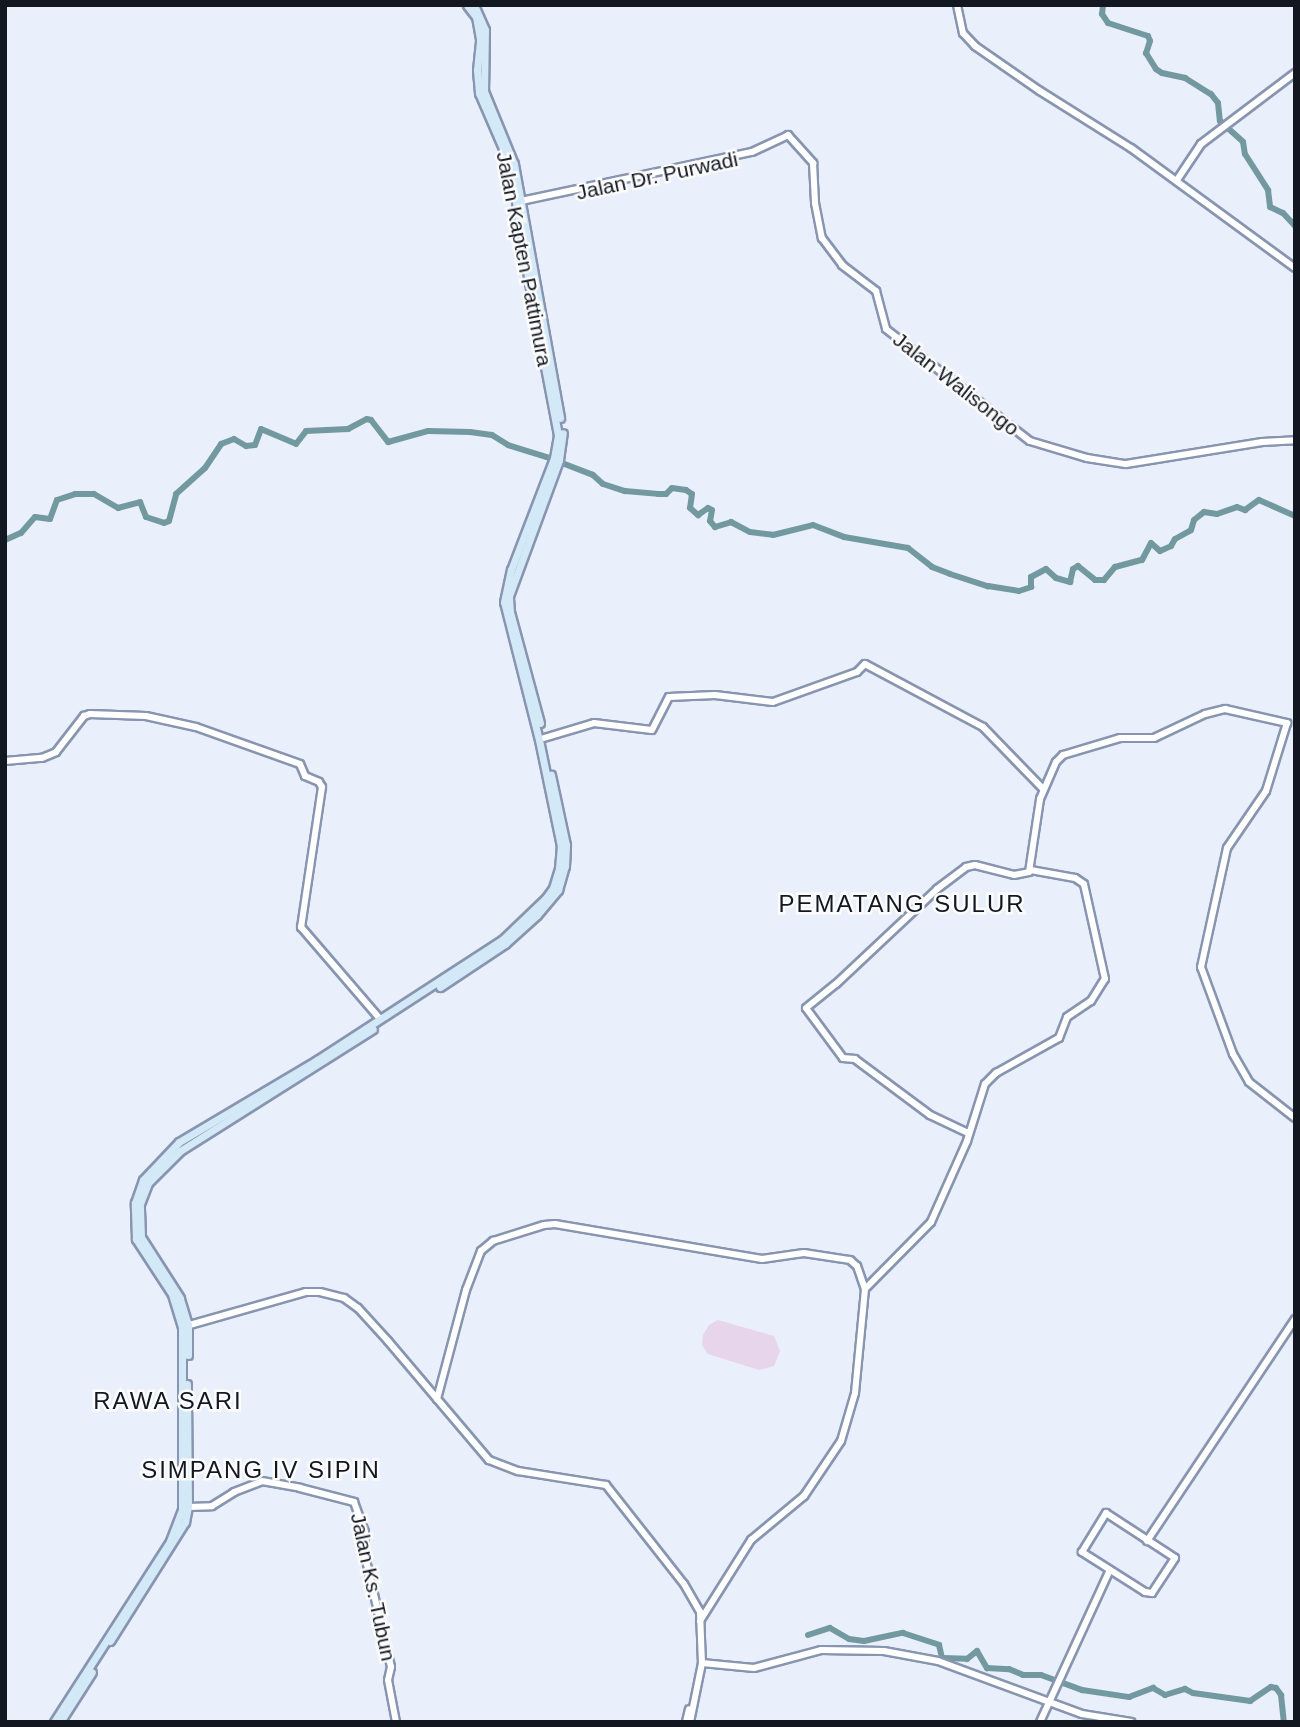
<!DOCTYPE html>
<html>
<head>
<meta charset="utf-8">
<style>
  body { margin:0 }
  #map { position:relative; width:1300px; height:1727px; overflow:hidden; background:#e9effb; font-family:Arial,sans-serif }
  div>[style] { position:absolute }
  .green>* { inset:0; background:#e7d5eb }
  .river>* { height:6px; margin:-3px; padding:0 3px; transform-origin:3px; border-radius:3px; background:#7399a0 }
  .roads { filter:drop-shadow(2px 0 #8895b0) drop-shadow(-2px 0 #8895b0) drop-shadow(0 2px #8895b0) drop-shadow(0 -2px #8895b0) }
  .secondary>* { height:6px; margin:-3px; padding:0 3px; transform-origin:3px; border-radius:3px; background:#fff }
  .primary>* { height:7px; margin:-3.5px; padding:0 3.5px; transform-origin:3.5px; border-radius:3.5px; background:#d3e9f7 }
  span { translate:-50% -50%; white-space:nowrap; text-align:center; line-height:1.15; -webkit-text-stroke:5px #fcfcfc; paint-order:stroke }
  .street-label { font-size:21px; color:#121720 }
  .quarter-label { font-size:24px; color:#121720; letter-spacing:2px }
  .frame { position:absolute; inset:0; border:7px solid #121720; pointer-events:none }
</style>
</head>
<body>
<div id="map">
  <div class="green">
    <div style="clip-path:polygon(718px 1320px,774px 1336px,780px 1351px,774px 1366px,759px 1370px,708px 1354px,702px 1345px,703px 1335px,709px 1325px)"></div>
  </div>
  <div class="river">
    <div style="left:1103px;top:5px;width:9px;rotate:96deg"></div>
    <div style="left:1102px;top:14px;width:11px;rotate:56deg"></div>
    <div style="left:1108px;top:23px;width:42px;rotate:18deg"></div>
    <div style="left:1148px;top:36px;width:5px;rotate:68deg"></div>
    <div style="left:1150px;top:41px;width:13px;rotate:108deg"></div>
    <div style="left:1146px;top:53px;width:19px;rotate:58deg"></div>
    <div style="left:1156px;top:69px;width:7px;rotate:34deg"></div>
    <div style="left:1162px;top:73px;width:24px;rotate:12deg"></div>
    <div style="left:1185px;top:78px;width:31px;rotate:32deg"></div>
    <div style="left:1211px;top:94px;width:11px;rotate:52deg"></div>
    <div style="left:1218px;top:103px;width:18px;rotate:84deg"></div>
    <div style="left:1220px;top:121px;width:31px;rotate:42deg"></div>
    <div style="left:1243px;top:142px;width:12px;rotate:81deg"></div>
    <div style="left:1245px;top:154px;width:43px;rotate:57.4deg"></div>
    <div style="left:1268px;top:190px;width:17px;rotate:83deg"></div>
    <div style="left:1270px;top:207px;width:14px;rotate:25deg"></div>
    <div style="left:1283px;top:213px;width:18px;rotate:47deg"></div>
    <div style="left:562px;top:463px;width:33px;rotate:21deg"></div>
    <div style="left:593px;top:475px;width:13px;rotate:42deg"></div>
    <div style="left:603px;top:484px;width:23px;rotate:18deg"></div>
    <div style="left:625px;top:491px;width:33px;rotate:5deg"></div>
    <div style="left:658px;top:494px;width:8px"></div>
    <div style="left:666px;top:494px;width:8px;rotate:-45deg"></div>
    <div style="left:672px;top:488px;width:14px;rotate:8deg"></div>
    <div style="left:686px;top:490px;width:7px;rotate:34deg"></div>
    <div style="left:692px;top:494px;width:14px;rotate:98deg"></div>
    <div style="left:690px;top:508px;width:11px;rotate:41deg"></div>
    <div style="left:698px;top:515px;width:12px;rotate:-35deg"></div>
    <div style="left:708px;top:508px;width:4px;rotate:27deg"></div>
    <div style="left:712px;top:510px;width:11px;rotate:100deg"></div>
    <div style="left:710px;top:521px;width:8px;rotate:50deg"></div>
    <div style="left:715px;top:527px;width:17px;rotate:-17deg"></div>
    <div style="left:731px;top:522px;width:21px;rotate:28deg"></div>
    <div style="left:750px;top:532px;width:23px;rotate:7deg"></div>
    <div style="left:773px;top:535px;width:41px;rotate:-14deg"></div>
    <div style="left:813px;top:525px;width:33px;rotate:21deg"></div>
    <div style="left:844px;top:537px;width:65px;rotate:9.8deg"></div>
    <div style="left:908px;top:548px;width:31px;rotate:38deg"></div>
    <div style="left:932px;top:567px;width:19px;rotate:21deg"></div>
    <div style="left:950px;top:574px;width:40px;rotate:18deg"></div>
    <div style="left:988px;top:586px;width:31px;rotate:9deg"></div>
    <div style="left:1019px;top:591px;width:13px;rotate:-18deg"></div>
    <div style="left:1031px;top:587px;width:10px;rotate:-90deg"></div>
    <div style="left:1031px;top:577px;width:17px;rotate:-28deg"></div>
    <div style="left:1046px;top:569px;width:13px;rotate:42deg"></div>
    <div style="left:1056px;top:578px;width:15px;rotate:16deg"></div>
    <div style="left:1070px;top:582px;width:13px;rotate:-77deg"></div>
    <div style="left:1073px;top:569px;width:6px;rotate:-31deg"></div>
    <div style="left:1078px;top:566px;width:22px;rotate:39deg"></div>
    <div style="left:1095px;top:580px;width:9px"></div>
    <div style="left:1104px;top:580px;width:17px;rotate:-50deg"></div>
    <div style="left:1115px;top:567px;width:28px;rotate:-15deg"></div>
    <div style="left:1142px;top:560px;width:19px;rotate:-62deg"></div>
    <div style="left:1151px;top:543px;width:12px;rotate:42deg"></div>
    <div style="left:1160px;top:551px;width:12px;rotate:-24deg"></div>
    <div style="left:1171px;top:546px;width:8px;rotate:-60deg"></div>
    <div style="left:1175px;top:539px;width:18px;rotate:-29deg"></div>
    <div style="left:1191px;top:530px;width:10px;rotate:-73deg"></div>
    <div style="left:1194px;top:520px;width:13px;rotate:-39deg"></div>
    <div style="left:1204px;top:512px;width:13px;rotate:9deg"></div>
    <div style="left:1217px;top:514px;width:21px;rotate:-19deg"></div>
    <div style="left:1237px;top:507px;width:9px;rotate:21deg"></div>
    <div style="left:1245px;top:510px;width:17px;rotate:-36deg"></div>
    <div style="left:1259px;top:500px;width:39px;rotate:24deg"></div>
    <div style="left:5px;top:540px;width:17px;rotate:-24deg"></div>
    <div style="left:21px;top:533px;width:21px;rotate:-49deg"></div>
    <div style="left:35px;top:517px;width:15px;rotate:8deg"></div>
    <div style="left:50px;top:519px;width:20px;rotate:-70deg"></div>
    <div style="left:57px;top:500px;width:19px;rotate:-18deg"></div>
    <div style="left:75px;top:494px;width:19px"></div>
    <div style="left:94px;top:494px;width:28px;rotate:30deg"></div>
    <div style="left:118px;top:508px;width:23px;rotate:-15deg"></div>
    <div style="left:140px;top:502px;width:16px;rotate:68deg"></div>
    <div style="left:146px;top:517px;width:19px;rotate:18deg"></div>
    <div style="left:164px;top:523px;width:5px;rotate:-22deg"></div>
    <div style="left:169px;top:521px;width:28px;rotate:-75deg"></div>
    <div style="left:176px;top:494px;width:39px;rotate:-42deg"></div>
    <div style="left:205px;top:468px;width:29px;rotate:-56deg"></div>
    <div style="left:221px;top:444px;width:14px;rotate:-21deg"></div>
    <div style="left:234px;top:439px;width:14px;rotate:30deg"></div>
    <div style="left:246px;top:446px;width:9px;rotate:-6deg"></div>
    <div style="left:255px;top:445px;width:17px;rotate:-69deg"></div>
    <div style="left:261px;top:429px;width:38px;rotate:23deg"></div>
    <div style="left:296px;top:444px;width:16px;rotate:-52deg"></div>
    <div style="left:306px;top:431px;width:42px;rotate:-2.7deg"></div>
    <div style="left:348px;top:429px;width:21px;rotate:-28deg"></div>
    <div style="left:367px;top:419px;width:4px;rotate:14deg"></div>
    <div style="left:371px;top:420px;width:28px;rotate:52deg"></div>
    <div style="left:388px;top:442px;width:41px;rotate:-15.4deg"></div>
    <div style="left:428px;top:431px;width:42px;rotate:1.4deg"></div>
    <div style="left:470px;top:432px;width:22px;rotate:8deg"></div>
    <div style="left:492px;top:435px;width:19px;rotate:32deg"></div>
    <div style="left:508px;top:445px;width:44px;rotate:17.2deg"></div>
    <div style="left:808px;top:1635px;width:23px;rotate:-18deg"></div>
    <div style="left:830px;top:1628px;width:22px;rotate:30deg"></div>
    <div style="left:849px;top:1639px;width:15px;rotate:8deg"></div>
    <div style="left:864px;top:1641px;width:40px;rotate:-12deg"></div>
    <div style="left:903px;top:1633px;width:38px;rotate:18deg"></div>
    <div style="left:939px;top:1645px;width:13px;rotate:77deg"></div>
    <div style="left:942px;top:1658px;width:25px;rotate:2deg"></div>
    <div style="left:967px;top:1659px;width:13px;rotate:-39deg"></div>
    <div style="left:977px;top:1651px;width:20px;rotate:60deg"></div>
    <div style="left:987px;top:1668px;width:22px;rotate:3deg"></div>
    <div style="left:1009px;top:1669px;width:15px;rotate:23deg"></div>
    <div style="left:1023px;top:1675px;width:18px"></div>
    <div style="left:1041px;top:1675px;width:44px;rotate:20.1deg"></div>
    <div style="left:1082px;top:1690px;width:48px;rotate:8.5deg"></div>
    <div style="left:1129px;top:1697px;width:26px;rotate:-21deg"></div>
    <div style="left:1153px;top:1688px;width:14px;rotate:30deg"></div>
    <div style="left:1165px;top:1695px;width:21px;rotate:-17deg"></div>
    <div style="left:1185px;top:1689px;width:9px;rotate:27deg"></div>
    <div style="left:1193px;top:1693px;width:58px;rotate:8deg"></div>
    <div style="left:1250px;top:1701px;width:25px;rotate:-34deg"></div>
    <div style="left:1271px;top:1687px;width:5px;rotate:11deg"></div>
    <div style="left:1276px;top:1688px;width:9px;rotate:54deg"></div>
    <div style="left:1281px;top:1695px;width:27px;rotate:84deg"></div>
  </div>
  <div class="roads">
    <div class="secondary">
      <div style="left:957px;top:5px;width:29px;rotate:78deg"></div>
      <div style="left:963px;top:33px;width:18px;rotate:47deg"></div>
      <div style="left:975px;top:46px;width:79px;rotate:34.7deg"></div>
      <div style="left:1040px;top:91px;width:107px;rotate:32.1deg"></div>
      <div style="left:1131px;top:148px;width:203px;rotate:36.2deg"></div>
      <div style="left:1177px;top:180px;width:43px;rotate:-56.3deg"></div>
      <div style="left:1201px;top:144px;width:118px;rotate:-37.1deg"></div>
      <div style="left:521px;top:201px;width:236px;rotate:-12deg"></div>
      <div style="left:752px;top:152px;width:40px;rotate:-25deg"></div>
      <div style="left:788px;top:135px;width:38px;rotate:48deg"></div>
      <div style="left:813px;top:163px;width:40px;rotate:87.1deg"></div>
      <div style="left:815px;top:203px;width:36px;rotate:79deg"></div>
      <div style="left:822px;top:238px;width:34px;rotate:53deg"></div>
      <div style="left:842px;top:265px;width:43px;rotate:37.4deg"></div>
      <div style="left:876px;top:291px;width:39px;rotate:75deg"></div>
      <div style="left:886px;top:329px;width:182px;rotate:37.9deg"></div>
      <div style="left:1030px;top:441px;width:59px;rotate:16.6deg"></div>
      <div style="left:1087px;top:458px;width:39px;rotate:9deg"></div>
      <div style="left:1126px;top:464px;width:138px;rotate:-9.2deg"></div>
      <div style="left:1262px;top:442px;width:33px;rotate:-3deg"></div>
      <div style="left:544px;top:738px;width:52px;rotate:-16.7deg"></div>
      <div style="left:594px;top:723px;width:58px;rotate:6.9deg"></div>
      <div style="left:652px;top:730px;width:37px;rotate:-63deg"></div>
      <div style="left:669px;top:697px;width:46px;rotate:-2.5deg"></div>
      <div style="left:715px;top:695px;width:58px;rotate:6.9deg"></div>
      <div style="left:773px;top:702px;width:89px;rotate:-19.7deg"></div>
      <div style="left:857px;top:672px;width:11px;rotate:-45deg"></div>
      <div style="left:865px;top:664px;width:134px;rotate:28.1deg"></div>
      <div style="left:983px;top:727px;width:86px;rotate:45.9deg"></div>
      <div style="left:5px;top:761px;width:37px;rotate:-5deg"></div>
      <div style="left:42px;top:758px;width:15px;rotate:-23deg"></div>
      <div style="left:56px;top:752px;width:46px;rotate:-52.1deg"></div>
      <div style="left:84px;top:716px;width:6px;rotate:-18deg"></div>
      <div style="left:90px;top:714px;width:56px;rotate:2deg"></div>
      <div style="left:146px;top:716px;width:51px;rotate:12.4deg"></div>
      <div style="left:196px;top:727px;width:110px;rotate:19.6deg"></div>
      <div style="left:300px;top:764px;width:13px;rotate:67deg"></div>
      <div style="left:305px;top:776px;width:15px;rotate:23deg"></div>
      <div style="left:319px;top:782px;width:6px;rotate:59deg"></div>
      <div style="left:322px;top:787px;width:142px;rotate:98.5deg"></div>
      <div style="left:301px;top:927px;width:121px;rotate:49.3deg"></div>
      <div style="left:968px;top:1133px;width:42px;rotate:-154.7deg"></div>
      <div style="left:930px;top:1115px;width:94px;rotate:-143.3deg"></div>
      <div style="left:855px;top:1059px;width:12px;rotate:-175deg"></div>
      <div style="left:843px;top:1058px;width:62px;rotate:-126.5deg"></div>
      <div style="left:806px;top:1008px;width:38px;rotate:-39deg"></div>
      <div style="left:836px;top:984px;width:139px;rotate:-43.2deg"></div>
      <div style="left:937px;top:889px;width:36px;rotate:-37deg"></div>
      <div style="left:966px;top:867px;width:9px;rotate:-13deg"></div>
      <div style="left:975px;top:865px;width:40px;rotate:14.4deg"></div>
      <div style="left:1014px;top:875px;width:15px;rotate:-11deg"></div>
      <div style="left:1029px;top:872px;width:74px;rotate:-81.4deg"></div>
      <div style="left:1040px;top:799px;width:40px;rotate:-66.6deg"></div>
      <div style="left:1056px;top:762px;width:10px;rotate:-45deg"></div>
      <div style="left:1063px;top:755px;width:59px;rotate:-16.6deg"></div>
      <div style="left:1120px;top:738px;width:34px"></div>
      <div style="left:1154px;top:738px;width:56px;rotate:-25.2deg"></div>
      <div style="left:1205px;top:714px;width:21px;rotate:-14deg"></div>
      <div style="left:1225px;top:709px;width:64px;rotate:12.7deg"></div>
      <div style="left:1287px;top:723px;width:71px;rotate:107.2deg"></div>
      <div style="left:1266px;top:791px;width:69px;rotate:124.4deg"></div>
      <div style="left:1227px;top:848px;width:122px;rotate:102.3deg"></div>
      <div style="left:1201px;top:967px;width:93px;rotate:69.8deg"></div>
      <div style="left:1233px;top:1054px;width:32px;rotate:60deg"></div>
      <div style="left:1249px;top:1082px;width:58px;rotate:38deg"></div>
      <div style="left:186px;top:1326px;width:125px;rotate:-15.8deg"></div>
      <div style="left:306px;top:1292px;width:14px"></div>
      <div style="left:320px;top:1292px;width:25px;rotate:14deg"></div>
      <div style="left:344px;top:1298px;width:17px;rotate:36deg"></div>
      <div style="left:358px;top:1308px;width:45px;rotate:47.7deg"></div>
      <div style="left:388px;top:1341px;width:156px;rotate:49.7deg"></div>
      <div style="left:489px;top:1460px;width:31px;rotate:21deg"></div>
      <div style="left:518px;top:1471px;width:89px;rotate:9deg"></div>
      <div style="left:606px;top:1485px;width:126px;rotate:51.8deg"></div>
      <div style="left:684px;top:1584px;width:32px;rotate:60deg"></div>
      <div style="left:700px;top:1612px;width:51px;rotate:87.8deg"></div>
      <div style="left:702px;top:1663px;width:60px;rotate:101.5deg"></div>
      <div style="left:437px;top:1399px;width:113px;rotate:-75.1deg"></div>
      <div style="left:466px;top:1290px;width:42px;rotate:-69deg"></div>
      <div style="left:481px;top:1251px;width:16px;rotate:-40deg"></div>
      <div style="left:493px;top:1241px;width:53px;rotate:-17.4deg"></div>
      <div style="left:544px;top:1225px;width:11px;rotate:-5deg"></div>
      <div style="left:555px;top:1224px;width:210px;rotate:9.6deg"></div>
      <div style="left:762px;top:1259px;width:42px;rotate:-8.1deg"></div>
      <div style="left:804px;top:1253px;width:47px;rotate:8.7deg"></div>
      <div style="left:850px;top:1260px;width:9px;rotate:41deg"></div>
      <div style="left:857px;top:1266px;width:24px;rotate:71deg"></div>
      <div style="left:188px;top:1507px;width:24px;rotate:-2deg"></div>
      <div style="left:212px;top:1506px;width:26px;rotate:-32deg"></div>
      <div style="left:234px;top:1492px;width:30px;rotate:-21deg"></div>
      <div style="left:262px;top:1481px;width:39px;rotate:10deg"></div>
      <div style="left:300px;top:1488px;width:56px;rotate:14.5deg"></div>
      <div style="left:354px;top:1502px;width:32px;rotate:70deg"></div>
      <div style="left:365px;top:1532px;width:24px;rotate:90deg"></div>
      <div style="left:365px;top:1556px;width:114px;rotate:76.8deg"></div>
      <div style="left:391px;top:1667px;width:13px;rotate:103deg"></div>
      <div style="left:388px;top:1680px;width:43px;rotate:79.2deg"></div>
      <div style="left:1106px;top:1513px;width:82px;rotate:33.1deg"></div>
      <div style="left:1175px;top:1558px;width:42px;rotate:123.3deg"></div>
      <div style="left:1152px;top:1593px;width:7px;rotate:-172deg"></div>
      <div style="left:1145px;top:1592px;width:75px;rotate:-147.6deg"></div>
      <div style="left:1082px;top:1552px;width:46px;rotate:-58.4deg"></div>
      <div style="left:1147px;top:1541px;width:267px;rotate:-56.3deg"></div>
      <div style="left:700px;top:1621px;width:96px;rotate:-57.8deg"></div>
      <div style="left:751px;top:1540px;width:69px;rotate:-39.7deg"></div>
      <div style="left:804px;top:1496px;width:66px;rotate:-56.1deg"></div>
      <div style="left:841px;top:1441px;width:50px;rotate:-73.7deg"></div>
      <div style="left:855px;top:1393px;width:104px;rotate:-84.5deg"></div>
      <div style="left:865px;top:1289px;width:94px;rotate:-45.4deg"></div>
      <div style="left:931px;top:1222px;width:89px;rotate:-66deg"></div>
      <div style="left:967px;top:1141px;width:60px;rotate:-72.5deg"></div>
      <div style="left:985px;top:1084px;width:16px;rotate:-45deg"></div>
      <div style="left:996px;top:1073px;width:72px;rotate:-29.1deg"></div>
      <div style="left:1059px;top:1038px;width:22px;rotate:-69deg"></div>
      <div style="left:1067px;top:1017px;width:29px;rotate:-34deg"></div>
      <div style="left:1091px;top:1001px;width:26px;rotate:-58deg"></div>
      <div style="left:1105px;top:979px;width:97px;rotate:-102.5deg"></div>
      <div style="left:1084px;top:884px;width:11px;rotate:-146deg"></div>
      <div style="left:1075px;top:878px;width:45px;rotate:-169.7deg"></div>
      <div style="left:702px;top:1663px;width:52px;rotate:5.5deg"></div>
      <div style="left:754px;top:1668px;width:69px;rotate:-15deg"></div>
      <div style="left:821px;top:1650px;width:63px;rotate:0.9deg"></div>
      <div style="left:884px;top:1651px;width:55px;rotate:10.5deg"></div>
      <div style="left:938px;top:1661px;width:153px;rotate:20.2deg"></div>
      <div style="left:1082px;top:1714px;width:50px;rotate:9.3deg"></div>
      <div style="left:686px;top:1722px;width:13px;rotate:-77deg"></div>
      <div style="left:1040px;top:1722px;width:167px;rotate:-65.3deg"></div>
    </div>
    <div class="primary">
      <div style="left:474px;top:5px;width:27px;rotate:66deg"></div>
      <div style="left:485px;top:30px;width:61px;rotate:90.9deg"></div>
      <div style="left:484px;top:91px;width:79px;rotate:67.7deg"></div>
      <div style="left:514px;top:164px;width:258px;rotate:79.7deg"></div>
      <div style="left:540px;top:723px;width:115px;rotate:-105.1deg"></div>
      <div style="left:510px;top:612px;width:16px;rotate:-94deg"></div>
      <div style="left:509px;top:596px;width:145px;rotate:-69.8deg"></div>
      <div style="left:559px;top:460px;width:27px;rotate:-82deg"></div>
      <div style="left:440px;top:987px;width:78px;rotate:-33.5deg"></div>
      <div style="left:505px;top:944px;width:43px;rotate:-42.2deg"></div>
      <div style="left:537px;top:915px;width:33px;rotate:-50deg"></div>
      <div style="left:558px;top:890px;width:25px;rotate:-74deg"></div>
      <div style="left:565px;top:866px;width:21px;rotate:-87deg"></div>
      <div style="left:566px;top:845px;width:72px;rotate:-102.1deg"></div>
      <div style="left:188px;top:1355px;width:30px;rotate:-90deg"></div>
      <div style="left:188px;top:1325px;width:28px;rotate:-107deg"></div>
      <div style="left:180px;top:1298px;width:72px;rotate:-122.6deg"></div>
      <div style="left:141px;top:1237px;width:33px;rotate:-92deg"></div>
      <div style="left:140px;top:1204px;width:22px;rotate:-69deg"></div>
      <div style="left:148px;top:1183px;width:45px;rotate:-45deg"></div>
      <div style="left:180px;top:1151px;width:228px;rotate:-32.3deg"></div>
      <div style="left:110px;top:1641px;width:141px;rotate:-57.8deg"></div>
      <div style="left:185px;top:1522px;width:15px;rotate:-79deg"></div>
      <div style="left:188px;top:1507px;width:123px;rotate:-90.5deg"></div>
      <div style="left:54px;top:1722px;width:215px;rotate:-57.3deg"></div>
      <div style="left:170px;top:1541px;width:34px;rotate:-69deg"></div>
      <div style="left:182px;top:1509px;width:182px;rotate:-90deg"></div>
      <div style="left:182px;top:1327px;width:34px;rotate:-107deg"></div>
      <div style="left:172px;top:1294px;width:66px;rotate:-123.2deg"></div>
      <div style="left:136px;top:1239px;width:36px;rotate:-92deg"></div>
      <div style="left:135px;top:1203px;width:24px;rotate:-71deg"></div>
      <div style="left:143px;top:1180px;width:52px;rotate:-46.5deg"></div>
      <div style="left:179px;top:1142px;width:161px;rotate:-30.7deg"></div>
      <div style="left:317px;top:1060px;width:221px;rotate:-33deg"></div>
      <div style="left:502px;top:940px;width:61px;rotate:-43.7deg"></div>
      <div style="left:546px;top:898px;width:12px;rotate:-55deg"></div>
      <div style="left:553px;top:888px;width:21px;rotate:-73deg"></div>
      <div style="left:559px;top:868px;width:22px;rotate:-85deg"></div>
      <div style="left:561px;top:846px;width:108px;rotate:-101.7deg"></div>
      <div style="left:539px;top:740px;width:142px;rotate:-104.2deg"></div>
      <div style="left:504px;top:602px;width:33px;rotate:-78deg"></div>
      <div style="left:511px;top:570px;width:120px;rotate:-69deg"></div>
      <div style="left:554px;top:458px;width:23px;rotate:-80deg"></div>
      <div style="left:558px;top:435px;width:155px;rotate:-100.8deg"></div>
      <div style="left:529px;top:283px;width:101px;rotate:-99.1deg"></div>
      <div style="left:513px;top:183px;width:31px;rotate:-105deg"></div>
      <div style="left:505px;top:153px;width:65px;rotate:-113.4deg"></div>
      <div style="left:479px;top:93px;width:23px;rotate:-95deg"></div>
      <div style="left:477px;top:70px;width:31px;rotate:-84deg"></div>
      <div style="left:480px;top:39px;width:22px;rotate:-100deg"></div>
      <div style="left:476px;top:17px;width:15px;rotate:-127deg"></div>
      <div style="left:60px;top:1722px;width:59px;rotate:-57.4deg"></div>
    </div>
  </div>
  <div class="street-label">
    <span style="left:657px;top:176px;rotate:-12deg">Jalan Dr. Purwadi</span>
    <span style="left:524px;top:259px;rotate:79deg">Jalan Kapten Pattimura</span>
    <span style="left:956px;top:384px;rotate:38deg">Jalan Walisongo</span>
    <span style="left:373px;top:1587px;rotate:78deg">Jalan Ks. Tubun</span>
  </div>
  <div class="quarter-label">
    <span style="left:902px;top:904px">PEMATANG SULUR</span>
    <span style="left:168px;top:1401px">RAWA SARI</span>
    <span style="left:261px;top:1470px">SIMPANG IV SIPIN</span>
  </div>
  <div class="frame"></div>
</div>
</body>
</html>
